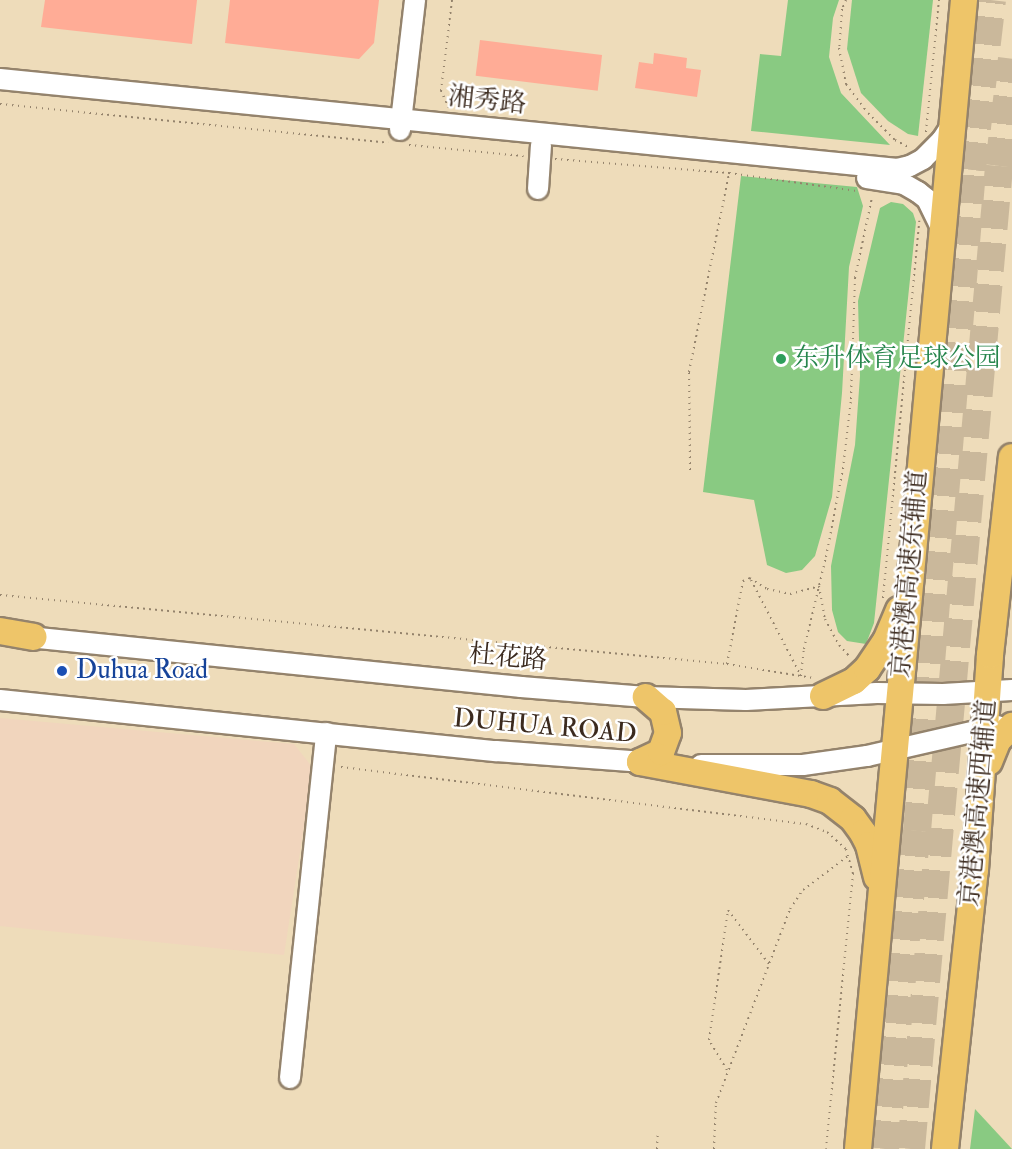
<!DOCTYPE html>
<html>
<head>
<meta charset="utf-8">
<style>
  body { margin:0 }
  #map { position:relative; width:1012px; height:1149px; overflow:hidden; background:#eedcba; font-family:"IM FELL Double Pica","Noto Serif SC",serif }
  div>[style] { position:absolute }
  .built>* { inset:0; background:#f1d5bd }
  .green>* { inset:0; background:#89ca82 }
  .building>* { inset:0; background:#ffac96; transform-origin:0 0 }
  .highway-tunnel>* { height:28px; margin-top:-14px; transform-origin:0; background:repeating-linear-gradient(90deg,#cab89b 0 28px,transparent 0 42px) }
  .path>* { height:2px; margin-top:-1px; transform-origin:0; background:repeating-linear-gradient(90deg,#94836c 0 1.5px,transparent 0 6px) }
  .roads { filter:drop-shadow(2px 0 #94836c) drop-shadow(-2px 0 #94836c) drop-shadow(0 2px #94836c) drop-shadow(0 -2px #94836c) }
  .minor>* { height:20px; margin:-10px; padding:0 10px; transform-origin:10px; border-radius:10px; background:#fff }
  .major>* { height:26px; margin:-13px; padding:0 13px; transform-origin:13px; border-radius:13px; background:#eec569 }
  .dots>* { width:16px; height:16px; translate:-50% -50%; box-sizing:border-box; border:3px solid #fff; border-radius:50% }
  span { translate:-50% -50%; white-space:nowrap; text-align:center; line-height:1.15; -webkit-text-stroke:5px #fff; paint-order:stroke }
  .street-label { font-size:26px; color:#3b2a1e }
  .leisure-label { font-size:26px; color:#27864d }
  .left { translate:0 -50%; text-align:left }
  .transit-label { font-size:26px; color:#164399 }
</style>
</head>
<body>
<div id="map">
  <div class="built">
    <div style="clip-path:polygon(0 718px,294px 744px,313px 768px,284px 955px,0 926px)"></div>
  </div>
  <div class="green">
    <div style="clip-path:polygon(788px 0,839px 0,833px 18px,829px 57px,841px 93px,890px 145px,751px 131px,760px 54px,781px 56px)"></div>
    <div style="clip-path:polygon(852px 0,933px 0,918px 136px,908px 134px,888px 121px,861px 93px,847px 49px)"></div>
    <div style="clip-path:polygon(741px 176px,857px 187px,863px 206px,849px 267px,842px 393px,832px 497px,815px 556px,802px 570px,786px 573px,767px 565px,754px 500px,703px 492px)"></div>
    <div style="clip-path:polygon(891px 202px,903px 204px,913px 213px,916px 222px,874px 623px,866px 644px,847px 641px,838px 632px,832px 610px,831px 566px,855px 445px,860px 376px,858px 301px,880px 208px)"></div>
    <div style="clip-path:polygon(975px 1109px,1012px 1149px,970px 1149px)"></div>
  </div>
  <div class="building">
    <div style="clip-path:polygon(45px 0,197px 0,192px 44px,41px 27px)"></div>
    <div style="clip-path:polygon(230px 0,379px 0,374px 43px,359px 59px,225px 43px)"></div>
    <div style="left:480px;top:40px;width:123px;height:36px;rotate:7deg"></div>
    <div style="clip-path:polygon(654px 53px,687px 58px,686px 68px,701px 70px,697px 97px,635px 88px,639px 62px,653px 64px)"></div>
  </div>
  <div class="highway-tunnel">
    <div style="left:885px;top:1149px;width:320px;rotate:-84.3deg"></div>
    <div style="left:917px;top:831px;width:663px;rotate:-85.24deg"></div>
    <div style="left:972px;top:170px;width:171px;rotate:-83.3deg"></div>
    <div style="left:911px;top:1149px;width:987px;rotate:-84.88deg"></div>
    <div style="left:999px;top:166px;width:108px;rotate:-83.1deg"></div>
  </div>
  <div class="path">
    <div style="left:846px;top:0;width:10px;rotate:114deg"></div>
    <div style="left:842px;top:9px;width:39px;rotate:94deg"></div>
    <div style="left:839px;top:48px;width:37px;rotate:79deg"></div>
    <div style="left:846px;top:84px;width:36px;rotate:53deg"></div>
    <div style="left:868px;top:113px;width:38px;rotate:45deg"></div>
    <div style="left:895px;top:140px;width:17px;rotate:28deg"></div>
    <div style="left:0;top:104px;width:390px;rotate:5.7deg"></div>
    <div style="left:449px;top:108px;width:19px;rotate:-115deg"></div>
    <div style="left:441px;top:91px;width:92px;rotate:-83.1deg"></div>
    <div style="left:926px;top:132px;width:133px;rotate:-84.4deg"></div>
    <div style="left:409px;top:145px;width:115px;rotate:5.5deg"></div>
    <div style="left:555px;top:159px;width:175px;rotate:4.6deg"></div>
    <div style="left:729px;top:173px;width:129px;rotate:8deg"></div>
    <div style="left:690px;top:470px;width:98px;rotate:-90.6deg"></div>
    <div style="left:689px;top:372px;width:203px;rotate:-78.6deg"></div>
    <div style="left:751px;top:580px;width:108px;rotate:62.5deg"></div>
    <div style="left:0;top:595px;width:730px;rotate:5.42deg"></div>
    <div style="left:727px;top:664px;width:87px;rotate:9.2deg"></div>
    <div style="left:883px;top:598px;width:379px;rotate:-84.5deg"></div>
    <div style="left:727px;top:664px;width:85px;rotate:-79.1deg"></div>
    <div style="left:743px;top:581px;width:8px;rotate:-23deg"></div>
    <div style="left:750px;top:578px;width:20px;rotate:33deg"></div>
    <div style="left:767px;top:589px;width:24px;rotate:12deg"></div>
    <div style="left:790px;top:594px;width:30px;rotate:-15deg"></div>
    <div style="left:819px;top:586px;width:34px;rotate:80deg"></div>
    <div style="left:825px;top:619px;width:30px;rotate:62deg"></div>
    <div style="left:839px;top:645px;width:16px;rotate:47deg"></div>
    <div style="left:801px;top:676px;width:27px;rotate:-84deg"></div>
    <div style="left:804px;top:649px;width:95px;rotate:-76.6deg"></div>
    <div style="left:826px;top:557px;width:90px;rotate:-79.1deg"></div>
    <div style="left:843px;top:469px;width:70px;rotate:-83.5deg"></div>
    <div style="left:851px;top:399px;width:121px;rotate:-88.1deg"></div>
    <div style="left:855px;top:278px;width:83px;rotate:-78.1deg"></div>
    <div style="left:341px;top:767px;width:468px;rotate:7deg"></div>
    <div style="left:806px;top:824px;width:22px;rotate:21deg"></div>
    <div style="left:827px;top:832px;width:25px;rotate:42deg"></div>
    <div style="left:846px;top:849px;width:25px;rotate:74deg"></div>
    <div style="left:853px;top:873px;width:277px;rotate:95.6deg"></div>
    <div style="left:727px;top:1070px;width:35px;rotate:-121deg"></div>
    <div style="left:709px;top:1040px;width:131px;rotate:-81.7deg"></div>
    <div style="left:728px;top:910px;width:68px;rotate:52.8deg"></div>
    <div style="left:657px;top:1149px;width:18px;rotate:-87deg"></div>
    <div style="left:714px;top:1149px;width:46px;rotate:-87.5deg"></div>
    <div style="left:716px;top:1103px;width:208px;rotate:-69.1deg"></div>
    <div style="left:790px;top:909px;width:23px;rotate:-56deg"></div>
    <div style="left:803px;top:890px;width:56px;rotate:-37.1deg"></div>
  </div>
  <div class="roads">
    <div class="minor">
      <div style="left:0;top:79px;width:902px;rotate:5.73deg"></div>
      <div style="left:897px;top:169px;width:13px;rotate:-13deg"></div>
      <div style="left:910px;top:166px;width:15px;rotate:-28deg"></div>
      <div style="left:923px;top:159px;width:27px;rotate:-45deg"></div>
      <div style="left:942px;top:140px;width:17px;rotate:-57deg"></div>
      <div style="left:400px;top:130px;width:131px;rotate:-83.4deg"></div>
      <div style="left:867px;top:178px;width:37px;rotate:9deg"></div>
      <div style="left:904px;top:184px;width:16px;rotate:30deg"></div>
      <div style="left:918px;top:192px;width:11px;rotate:38deg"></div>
      <div style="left:927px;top:199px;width:34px;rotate:64deg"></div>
      <div style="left:538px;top:189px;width:44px;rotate:-86.1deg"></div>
      <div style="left:19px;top:636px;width:505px;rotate:5.8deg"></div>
      <div style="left:521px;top:687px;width:125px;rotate:4.6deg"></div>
      <div style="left:646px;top:697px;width:100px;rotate:1.7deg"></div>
      <div style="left:746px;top:700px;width:131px;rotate:-3.1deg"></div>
      <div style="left:877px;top:693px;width:66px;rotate:0.9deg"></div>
      <div style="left:943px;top:694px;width:69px;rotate:-3.3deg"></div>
      <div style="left:0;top:700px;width:499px;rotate:5.9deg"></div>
      <div style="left:496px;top:751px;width:158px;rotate:4.3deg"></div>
      <div style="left:701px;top:765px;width:102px"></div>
      <div style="left:803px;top:765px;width:65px;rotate:-8deg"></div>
      <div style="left:867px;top:756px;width:134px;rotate:-12.9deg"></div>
      <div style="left:290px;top:1078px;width:347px;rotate:-84deg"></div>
    </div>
    <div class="major">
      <div style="left:0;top:631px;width:34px;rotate:10deg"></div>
      <div style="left:823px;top:696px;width:34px;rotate:-26deg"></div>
      <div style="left:854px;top:681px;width:18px;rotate:-43deg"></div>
      <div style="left:867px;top:669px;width:34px;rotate:-56deg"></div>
      <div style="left:886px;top:641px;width:34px;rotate:-67deg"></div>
      <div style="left:640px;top:762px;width:174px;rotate:10.6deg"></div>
      <div style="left:811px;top:794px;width:20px;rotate:20deg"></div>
      <div style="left:830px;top:801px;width:29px;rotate:38deg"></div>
      <div style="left:853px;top:819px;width:17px;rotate:54deg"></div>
      <div style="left:863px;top:833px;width:13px;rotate:63deg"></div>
      <div style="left:869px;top:845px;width:33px;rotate:76deg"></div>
      <div style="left:640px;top:762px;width:23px;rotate:-25deg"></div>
      <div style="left:661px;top:752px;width:20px;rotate:-70deg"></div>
      <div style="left:668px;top:733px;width:22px;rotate:-103deg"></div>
      <div style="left:663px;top:712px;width:23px;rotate:-139deg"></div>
      <div style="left:989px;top:762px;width:24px;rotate:-68deg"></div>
      <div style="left:998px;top:740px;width:20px;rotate:-45deg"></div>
      <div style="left:858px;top:1149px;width:1154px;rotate:-84.73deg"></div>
      <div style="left:945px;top:1149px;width:281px;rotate:-83.9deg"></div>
      <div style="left:975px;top:870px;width:216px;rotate:-86deg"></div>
      <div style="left:990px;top:655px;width:199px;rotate:-83.7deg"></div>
    </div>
  </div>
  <div class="dots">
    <div style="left:781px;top:359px;background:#2e9e5b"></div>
    <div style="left:62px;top:671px;background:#1a4fb4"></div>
  </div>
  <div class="street-label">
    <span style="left:487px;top:101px;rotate:6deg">湘秀路</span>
    <span style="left:910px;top:574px;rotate:-85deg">京港澳高速东辅道</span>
    <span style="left:508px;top:658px;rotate:5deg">杜花路</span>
    <span style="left:545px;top:727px;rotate:5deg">DUHUA ROAD</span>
    <span style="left:979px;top:803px;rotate:-85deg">京港澳高速西辅道</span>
  </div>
  <div class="leisure-label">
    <span class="left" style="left:793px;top:359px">东升体育足球公园</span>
  </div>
  <div class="transit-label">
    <span class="left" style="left:76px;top:671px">Duhua Road</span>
  </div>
</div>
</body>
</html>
